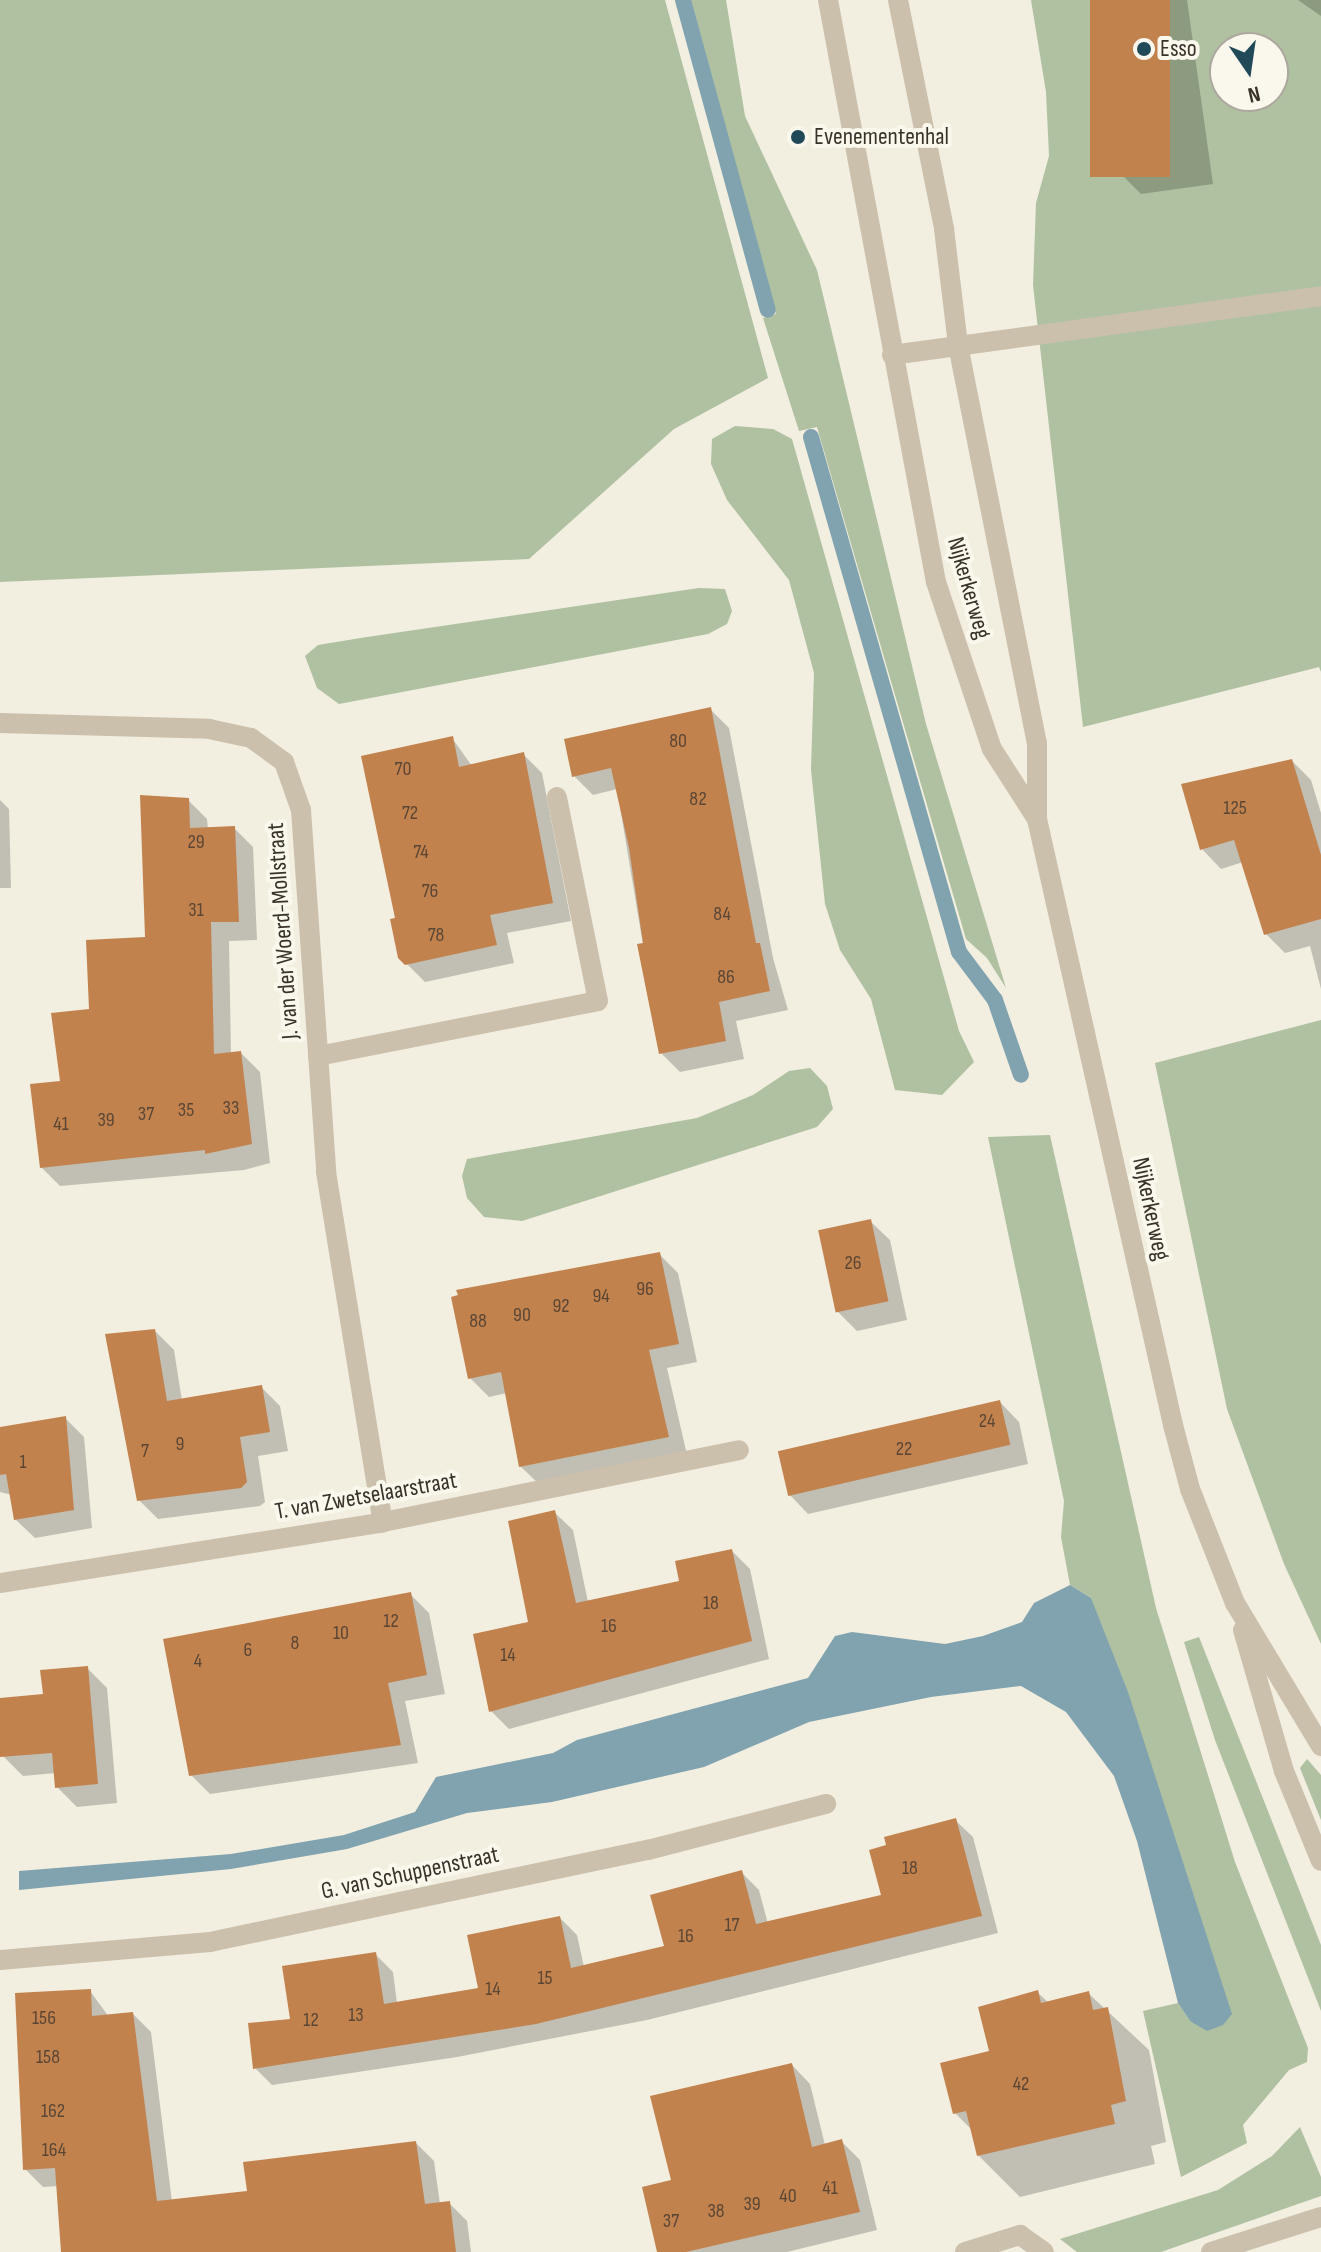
<!DOCTYPE html>
<html>
<head>
<meta charset="utf-8">
<style>
  body { margin:0 }
  #map { position:relative; width:1321px; height:2252px; overflow:hidden; background:#f2eee0; font-family:"Sofia Sans Condensed",sans-serif }
  div>[style] { position:absolute }
  .green>* { inset:0; background:#afc1a0 }
  .water>* { inset:0; background:#80a3af }
  .shadow>* { inset:0; background:#0003 }
  .stream>* { height:16px; margin:-8px; padding:0 8px; transform-origin:8px; border-radius:8px; background:#80a3af }
  .building>* { inset:0; background:#c2824e; transform-origin:0 0 }
  .minor>* { height:20px; margin:-10px; padding:0 10px; transform-origin:10px; border-radius:10px; background:#cbc0ac }
  .dots>* { width:22px; height:22px; translate:-50% -50%; box-sizing:border-box; border:4px solid #faf7ed; border-radius:50% }
  span { translate:-50% -50%; white-space:nowrap; text-align:center; line-height:1.15; -webkit-text-stroke:8px #faf7ed; paint-order:stroke }
  .number-label { font-size:20px; color:#5b4634 }
  .number-label span { -webkit-text-stroke-width:0 }
  .poi-label { font-size:24px; color:#39322b }
  .left { translate:0 -50%; text-align:left }
  .street-label { font-size:24px; color:#39322b }
  .north { position:absolute; left:1209px; top:32px; width:80px; height:80px; box-sizing:border-box; background:#faf7ed; border:2px solid #ada89f; border-radius:50%; rotate:167deg; font-size:22px; font-weight:700; line-height:32px; text-align:center; color:#39322b }
  .north::after { content:''; display:block; margin:auto; width:28px; height:36px; background:#214a59; clip-path:polygon(50% 0,100% 100%,50% 72%,0 100%) }
</style>
</head>
<body>
<div id="map">
  <div class="green">
    <div style="clip-path:polygon(0 0,665px 0,768px 378px,674px 429px,529px 559px,0 582px)"></div>
    <div style="clip-path:polygon(691px 0,726px 0,745px 116px,817px 270px,926px 724px,1006px 988px,987px 958px,966px 939px,817px 427px,799px 431px,763px 318px,776px 314px)"></div>
    <div style="clip-path:polygon(evenodd,1031px 0,1321px 0,1321px 672px,1319px 667px,1083px 727px,1033px 285px,1036px 203px,1049px 156px,1046px 92px,1031px 0,1225px 48px,1273px 48px,1273px 96px,1225px 96px,1225px 48px)"></div>
    <div style="clip-path:polygon(735px 426px,773px 429px,792px 439px,959px 1031px,974px 1062px,942px 1095px,895px 1090px,871px 999px,840px 950px,825px 904px,811px 770px,814px 673px,789px 580px,727px 500px,711px 464px,712px 439px)"></div>
    <div style="clip-path:polygon(699px 588px,725px 589px,732px 611px,727px 624px,708px 634px,339px 704px,317px 688px,305px 656px,318px 645px,367px 637px)"></div>
    <div style="clip-path:polygon(1321px 1020px,1321px 1644px,1284px 1564px,1227px 1409px,1155px 1063px)"></div>
    <div style="clip-path:polygon(810px 1068px,827px 1086px,833px 1109px,817px 1127px,522px 1221px,484px 1217px,467px 1198px,462px 1176px,467px 1159px,697px 1118px,753px 1095px,789px 1071px)"></div>
    <div style="clip-path:polygon(1050px 1135px,1156px 1608px,1235px 1862px,1308px 2048px,1307px 2062px,1289px 2070px,1243px 2125px,1247px 2143px,1181px 2177px,1143px 2011px,1178px 2003px,1190px 2021px,1091px 1598px,1070px 1585px,1061px 1537px,1064px 1501px,988px 1137px)"></div>
    <div style="clip-path:polygon(1199px 1637px,1321px 1945px,1321px 2011px,1215px 1740px,1184px 1642px)"></div>
    <div style="clip-path:polygon(1307px 1759px,1321px 1775px,1321px 1820px,1300px 1768px)"></div>
    <div style="clip-path:polygon(1300px 2127px,1321px 2177px,1321px 2196px,1161px 2252px,1077px 2252px,1060px 2239px,1218px 2190px,1272px 2156px)"></div>
  </div>
  <div class="water">
    <div style="clip-path:polygon(1070px 1585px,1091px 1598px,1128px 1692px,1232px 2014px,1223px 2025px,1207px 2031px,1190px 2021px,1178px 2003px,1137px 1841px,1114px 1776px,1066px 1712px,1021px 1686px,931px 1697px,809px 1722px,704px 1767px,552px 1802px,467px 1813px,347px 1849px,231px 1869px,19px 1890px,19px 1871px,231px 1854px,344px 1835px,415px 1812px,436px 1777px,553px 1753px,577px 1740px,808px 1678px,835px 1636px,852px 1632px,945px 1644px,983px 1636px,1022px 1622px,1034px 1603px)"></div>
  </div>
  <div class="shadow">
    <div style="clip-path:polygon(1092px 0,1187px 0,1213px 184px,1141px 194px,1121px 174px)"></div>
    <div style="clip-path:polygon(1298px 0,1321px 0,1321px 16px)"></div>
    <div style="clip-path:polygon(710px 709px,729px 728px,773px 958px,788px 1010px,736px 1021px,744px 1059px,680px 1072px,661px 1053px,617px 789px,593px 795px,574px 776px)"></div>
    <div style="clip-path:polygon(452px 738px,472px 766px,523px 754px,542px 773px,571px 921px,507px 933px,514px 963px,425px 982px,400px 957px,398px 920px)"></div>
    <div style="clip-path:polygon(1292px 761px,1311px 780px,1321px 813px,1321px 989px,1310px 946px,1285px 953px,1266px 934px,1243px 862px,1221px 869px,1202px 849px)"></div>
    <div style="clip-path:polygon(0 800px,9px 809px,11px 888px,0 888px)"></div>
    <div style="clip-path:polygon(188px 800px,207px 819px,208px 829px,234px 828px,253px 847px,257px 940px,229px 941px,231px 1054px,241px 1053px,260px 1072px,270px 1163px,244px 1170px,60px 1186px,41px 1167px,63px 1082px,91px 1010px,147px 939px)"></div>
    <div style="clip-path:polygon(870px 1221px,890px 1240px,907px 1320px,857px 1331px,838px 1312px)"></div>
    <div style="clip-path:polygon(659px 1254px,678px 1273px,697px 1362px,667px 1368px,687px 1455px,539px 1484px,520px 1466px,507px 1393px,489px 1397px,470px 1378px)"></div>
    <div style="clip-path:polygon(155px 1331px,174px 1350px,182px 1401px,262px 1388px,280px 1406px,288px 1451px,258px 1456px,265px 1502px,260px 1506px,158px 1519px,139px 1500px)"></div>
    <div style="clip-path:polygon(1000px 1402px,1019px 1422px,1028px 1464px,808px 1514px,789px 1494px)"></div>
    <div style="clip-path:polygon(65px 1418px,84px 1437px,92px 1528px,35px 1538px,15px 1519px,12px 1495px,0 1492px,0 1429px)"></div>
    <div style="clip-path:polygon(554px 1512px,573px 1530px,588px 1602px,681px 1582px,732px 1551px,750px 1569px,769px 1659px,509px 1729px,491px 1711px,531px 1623px)"></div>
    <div style="clip-path:polygon(410px 1594px,429px 1613px,445px 1694px,405px 1701px,418px 1763px,210px 1794px,191px 1775px)"></div>
    <div style="clip-path:polygon(87px 1668px,107px 1688px,117px 1803px,77px 1807px,57px 1787px,56px 1773px,23px 1776px,3px 1756px,0 1700px,45px 1696px)"></div>
    <div style="clip-path:polygon(955px 1820px,973px 1837px,998px 1933px,647px 2020px,457px 2057px,272px 2085px,255px 2068px,293px 2021px,375px 1954px,393px 1972px,397px 2003px,481px 1990px,560px 1918px,577px 1935px,584px 1967px,667px 1948px,742px 1873px,759px 1890px,768px 1924px,884px 1897px)"></div>
    <div style="clip-path:polygon(90px 1991px,109px 2017px,133px 2014px,151px 2032px,172px 2202px,250px 2193px,416px 2143px,434px 2161px,440px 2204px,449px 2203px,467px 2221px,471px 2252px,62px 2252px,59px 2186px,43px 2187px,25px 2169px)"></div>
    <div style="clip-path:polygon(1037px 1992px,1049px 2003px,1088px 1993px,1149px 2050px,1166px 2142px,1151px 2146px,1155px 2164px,1020px 2197px,978px 2155px,972px 2130px,955px 2113px,991px 2052px)"></div>
    <div style="clip-path:polygon(792px 2065px,810px 2084px,825px 2145px,841px 2141px,860px 2160px,877px 2230px,787px 2252px,659px 2252px,673px 2182px)"></div>
  </div>
  <div class="stream">
    <div style="left:683px;top:0;width:321px;rotate:74.7deg"></div>
    <div style="left:811px;top:437px;width:536px;rotate:73.97deg"></div>
    <div style="left:959px;top:952px;width:60px;rotate:53.1deg"></div>
    <div style="left:995px;top:1000px;width:79px;rotate:70.9deg"></div>
  </div>
  <div class="building">
    <div style="left:1090px;top:0;width:80px;height:177px"></div>
    <div style="clip-path:polygon(711px 707px,756px 943px,760px 943px,770px 991px,719px 1002px,726px 1041px,659px 1054px,637px 944px,643px 943px,629px 848px,611px 768px,572px 777px,564px 739px)"></div>
    <div style="clip-path:polygon(453px 736px,459px 767px,524px 752px,553px 903px,490px 915px,497px 945px,405px 965px,398px 958px,390px 919px,395px 918px,361px 756px)"></div>
    <div style="clip-path:polygon(1292px 759px,1321px 855px,1321px 919px,1264px 935px,1234px 840px,1200px 850px,1181px 784px)"></div>
    <div style="clip-path:polygon(140px 795px,189px 798px,190px 828px,235px 826px,239px 922px,211px 922px,214px 1054px,241px 1051px,252px 1144px,205px 1154px,205px 1150px,40px 1168px,30px 1084px,60px 1081px,51px 1013px,89px 1009px,86px 940px,145px 937px)"></div>
    <div style="left:871px;top:1219px;width:84px;height:54px;rotate:78deg"></div>
    <div style="clip-path:polygon(660px 1252px,679px 1344px,649px 1350px,669px 1437px,519px 1467px,501px 1372px,468px 1379px,451px 1297px,458px 1295px,456px 1290px)"></div>
    <div style="clip-path:polygon(155px 1329px,167px 1401px,262px 1385px,270px 1432px,240px 1437px,247px 1482px,241px 1488px,137px 1501px,105px 1334px)"></div>
    <div style="left:1000px;top:1400px;width:46px;height:228px;rotate:77deg"></div>
    <div style="clip-path:polygon(66px 1416px,74px 1510px,14px 1520px,6px 1474px,0 1475px,0 1427px)"></div>
    <div style="clip-path:polygon(555px 1510px,576px 1603px,679px 1581px,675px 1561px,732px 1549px,752px 1641px,489px 1712px,473px 1634px,528px 1622px,508px 1521px)"></div>
    <div style="clip-path:polygon(411px 1592px,427px 1675px,388px 1683px,401px 1745px,189px 1776px,163px 1639px)"></div>
    <div style="clip-path:polygon(88px 1666px,98px 1784px,55px 1788px,52px 1753px,0 1757px,0 1698px,43px 1694px,40px 1670px)"></div>
    <div style="clip-path:polygon(956px 1818px,982px 1916px,536px 2024px,253px 2069px,248px 2023px,290px 2019px,282px 1966px,376px 1952px,384px 2004px,478px 1988px,467px 1935px,560px 1916px,571px 1968px,664px 1946px,650px 1895px,742px 1870px,756px 1924px,881px 1895px,869px 1850px,886px 1845px,884px 1837px)"></div>
    <div style="clip-path:polygon(91px 1989px,92px 2016px,133px 2012px,157px 2201px,247px 2191px,243px 2162px,416px 2141px,425px 2204px,450px 2201px,456px 2252px,61px 2252px,55px 2168px,23px 2170px,15px 1993px)"></div>
    <div style="clip-path:polygon(1038px 1990px,1041px 2003px,1089px 1991px,1093px 2010px,1108px 2007px,1126px 2101px,1111px 2105px,1115px 2124px,977px 2156px,966px 2111px,953px 2114px,940px 2063px,989px 2051px,978px 2007px)"></div>
    <div style="clip-path:polygon(792px 2063px,812px 2147px,842px 2139px,860px 2212px,686px 2252px,657px 2252px,642px 2187px,671px 2180px,650px 2096px)"></div>
  </div>
  <div class="minor">
    <div style="left:828px;top:0;width:592px;rotate:79.49deg"></div>
    <div style="left:936px;top:582px;width:176px;rotate:71.5deg"></div>
    <div style="left:992px;top:749px;width:83px;rotate:57.3deg"></div>
    <div style="left:898px;top:0;width:234px;rotate:78.6deg"></div>
    <div style="left:944px;top:229px;width:117px;rotate:83.1deg"></div>
    <div style="left:958px;top:345px;width:406px;rotate:78.8deg"></div>
    <div style="left:1037px;top:743px;width:76px;rotate:90deg"></div>
    <div style="left:1037px;top:819px;width:621px;rotate:77.35deg"></div>
    <div style="left:1173px;top:1425px;width:66px;rotate:75.1deg"></div>
    <div style="left:1190px;top:1489px;width:123px;rotate:68.5deg"></div>
    <div style="left:1235px;top:1603px;width:167px;rotate:59deg"></div>
    <div style="left:892px;top:355px;width:433px;rotate:-7.8deg"></div>
    <div style="left:0;top:723px;width:209px;rotate:1.6deg"></div>
    <div style="left:209px;top:729px;width:43px;rotate:12.1deg"></div>
    <div style="left:251px;top:738px;width:41px;rotate:36deg"></div>
    <div style="left:284px;top:762px;width:51px;rotate:70.5deg"></div>
    <div style="left:301px;top:810px;width:363px;rotate:86deg"></div>
    <div style="left:326px;top:1172px;width:355px;rotate:80.8deg"></div>
    <div style="left:318px;top:1056px;width:285px;rotate:-11.1deg"></div>
    <div style="left:598px;top:1001px;width:208px;rotate:-101.4deg"></div>
    <div style="left:0;top:1583px;width:388px;rotate:-9deg"></div>
    <div style="left:383px;top:1522px;width:363px;rotate:-11.4deg"></div>
    <div style="left:1243px;top:1630px;width:147px;rotate:73.8deg"></div>
    <div style="left:1284px;top:1771px;width:97px;rotate:67.7deg"></div>
    <div style="left:0;top:1960px;width:211px;rotate:-4.9deg"></div>
    <div style="left:210px;top:1942px;width:448px;rotate:-11.9deg"></div>
    <div style="left:648px;top:1850px;width:184px;rotate:-14.5deg"></div>
    <div style="left:965px;top:2252px;width:58px;rotate:-17.2deg"></div>
    <div style="left:1020px;top:2235px;width:29px;rotate:35deg"></div>
    <div style="left:1211px;top:2252px;width:115px;rotate:-17.7deg"></div>
  </div>
  <div class="dots">
    <div style="left:1144px;top:49px;background:#214a59"></div>
    <div style="left:798px;top:137px;background:#214a59"></div>
  </div>
  <div class="number-label">
    <span style="left:678px;top:741px">80</span>
    <span style="left:403px;top:769px">70</span>
    <span style="left:698px;top:799px">82</span>
    <span style="left:1235px;top:808px">125</span>
    <span style="left:410px;top:813px">72</span>
    <span style="left:196px;top:842px">29</span>
    <span style="left:421px;top:852px">74</span>
    <span style="left:430px;top:891px">76</span>
    <span style="left:196px;top:910px">31</span>
    <span style="left:722px;top:914px">84</span>
    <span style="left:436px;top:935px">78</span>
    <span style="left:726px;top:977px">86</span>
    <span style="left:231px;top:1108px">33</span>
    <span style="left:186px;top:1110px">35</span>
    <span style="left:146px;top:1114px">37</span>
    <span style="left:106px;top:1120px">39</span>
    <span style="left:61px;top:1124px">41</span>
    <span style="left:853px;top:1263px">26</span>
    <span style="left:645px;top:1289px">96</span>
    <span style="left:601px;top:1296px">94</span>
    <span style="left:561px;top:1306px">92</span>
    <span style="left:522px;top:1315px">90</span>
    <span style="left:478px;top:1321px">88</span>
    <span style="left:987px;top:1421px">24</span>
    <span style="left:180px;top:1444px">9</span>
    <span style="left:904px;top:1449px">22</span>
    <span style="left:145px;top:1451px">7</span>
    <span style="left:23px;top:1462px">1</span>
    <span style="left:711px;top:1603px">18</span>
    <span style="left:391px;top:1621px">12</span>
    <span style="left:609px;top:1626px">16</span>
    <span style="left:341px;top:1633px">10</span>
    <span style="left:295px;top:1643px">8</span>
    <span style="left:248px;top:1650px">6</span>
    <span style="left:508px;top:1655px">14</span>
    <span style="left:198px;top:1661px">4</span>
    <span style="left:910px;top:1868px">18</span>
    <span style="left:732px;top:1925px">17</span>
    <span style="left:686px;top:1936px">16</span>
    <span style="left:545px;top:1978px">15</span>
    <span style="left:493px;top:1989px">14</span>
    <span style="left:356px;top:2015px">13</span>
    <span style="left:44px;top:2018px">156</span>
    <span style="left:311px;top:2020px">12</span>
    <span style="left:48px;top:2057px">158</span>
    <span style="left:1021px;top:2084px">42</span>
    <span style="left:53px;top:2111px">162</span>
    <span style="left:54px;top:2150px">164</span>
    <span style="left:830px;top:2188px">41</span>
    <span style="left:788px;top:2196px">40</span>
    <span style="left:752px;top:2204px">39</span>
    <span style="left:716px;top:2211px">38</span>
    <span style="left:671px;top:2221px">37</span>
  </div>
  <div class="poi-label">
    <span class="left" style="left:1160px;top:49px">Esso</span>
    <span class="left" style="left:814px;top:137px">Evenementenhal</span>
  </div>
  <div class="street-label">
    <span style="left:969px;top:588px;rotate:74deg">Nijkerkerweg</span>
    <span style="left:283px;top:931px;rotate:-94deg">J. van der Woerd-Mollstraat</span>
    <span style="left:1151px;top:1209px;rotate:78deg">Nijkerkerweg</span>
    <span style="left:366px;top:1496px;rotate:-10deg">T. van Zwetselaarstraat</span>
    <span style="left:410px;top:1873px;rotate:-12deg">G. van Schuppenstraat</span>
  </div>
  <div class="north">N</div>
</div>
</body>
</html>
